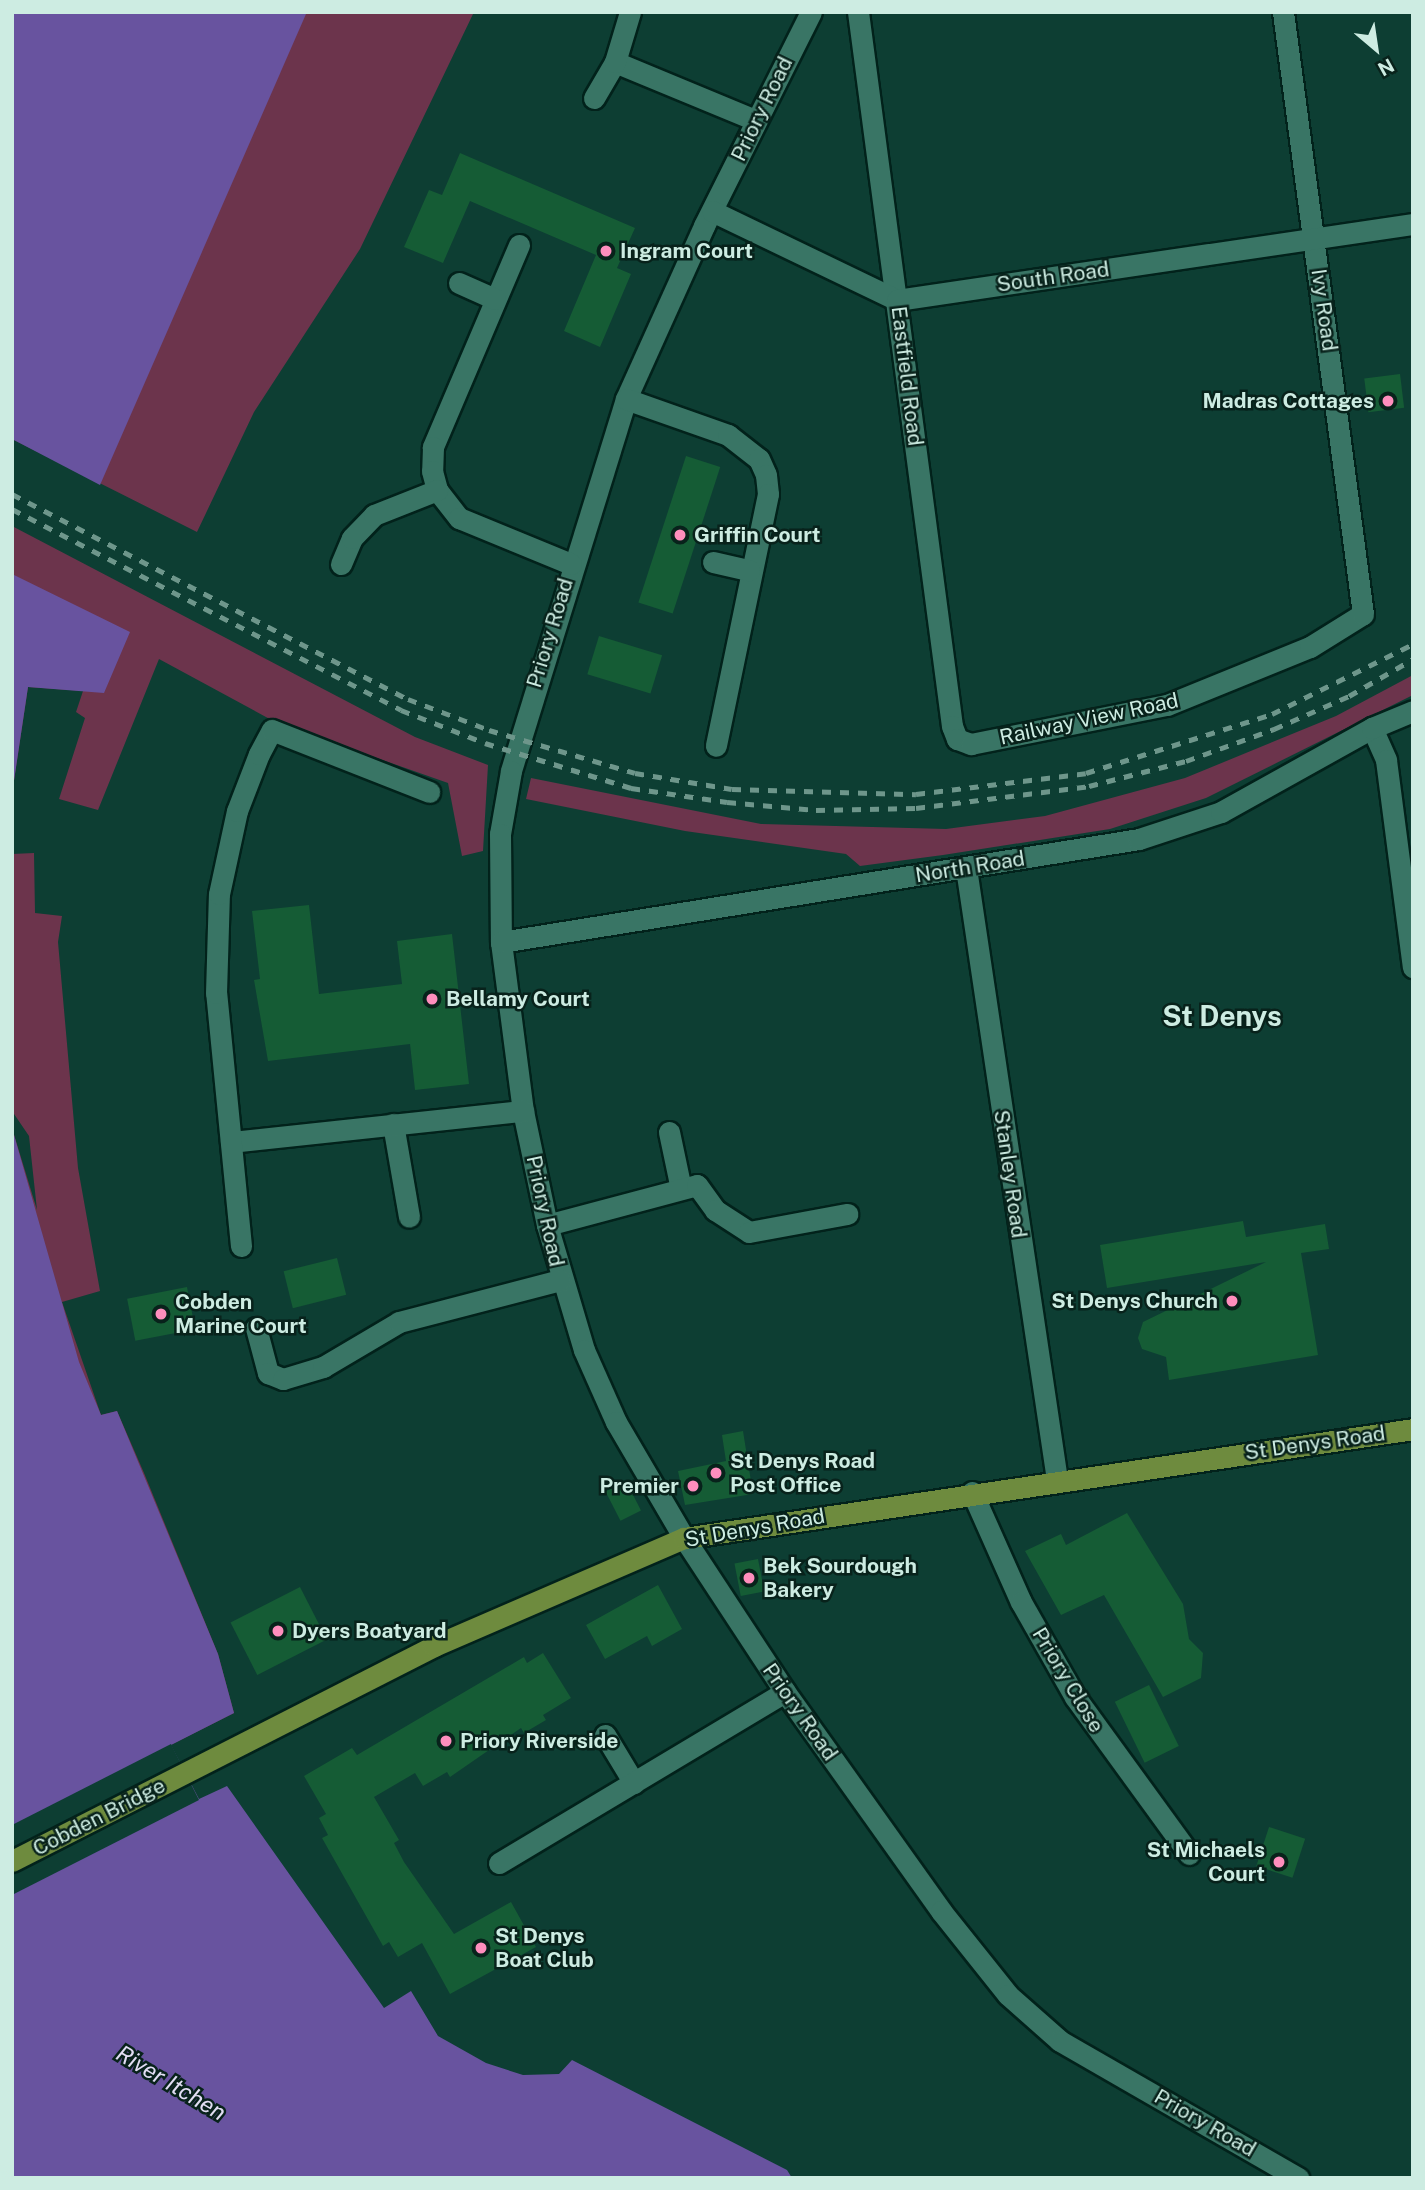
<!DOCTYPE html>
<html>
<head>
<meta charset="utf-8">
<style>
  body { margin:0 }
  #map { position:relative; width:1425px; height:2190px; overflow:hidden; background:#0d3e33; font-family:"Public Sans",sans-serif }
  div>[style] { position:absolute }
  .green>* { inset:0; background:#6c344c }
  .water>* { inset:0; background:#68539f }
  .pier>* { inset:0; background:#0d3e33 }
  .building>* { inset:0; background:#155c35; transform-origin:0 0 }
  .roads { filter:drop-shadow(2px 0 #02221b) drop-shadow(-2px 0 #02221b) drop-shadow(0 2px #02221b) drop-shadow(0 -2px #02221b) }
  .minor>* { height:21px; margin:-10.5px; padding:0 10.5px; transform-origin:10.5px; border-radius:10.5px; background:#397565 }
  .major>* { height:21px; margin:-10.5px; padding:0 10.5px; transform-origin:10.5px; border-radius:10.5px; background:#6e8b3e }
  .rail>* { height:5px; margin-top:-2.5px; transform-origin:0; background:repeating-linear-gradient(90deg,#6e968b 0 9px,transparent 0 18px) }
  .dots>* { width:19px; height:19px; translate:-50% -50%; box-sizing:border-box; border:4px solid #08221b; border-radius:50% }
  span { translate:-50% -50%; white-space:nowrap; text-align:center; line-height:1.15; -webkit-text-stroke:5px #08221b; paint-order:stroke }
  .street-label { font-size:21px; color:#cdece2 }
  .poi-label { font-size:21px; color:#cdece2; font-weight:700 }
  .left { translate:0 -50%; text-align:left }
  .right { translate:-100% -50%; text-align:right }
  .water-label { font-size:23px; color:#e2def4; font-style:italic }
  .district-label { font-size:28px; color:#cdece2; font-weight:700 }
  .frame { position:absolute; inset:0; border:14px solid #cdece2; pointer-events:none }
  .north { position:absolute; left:1341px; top:14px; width:70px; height:70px; -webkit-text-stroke:5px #08221b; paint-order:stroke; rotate:151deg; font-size:19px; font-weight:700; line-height:28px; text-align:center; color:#cdece2 }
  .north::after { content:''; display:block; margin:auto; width:24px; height:32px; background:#cdece2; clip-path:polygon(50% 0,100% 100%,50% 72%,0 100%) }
</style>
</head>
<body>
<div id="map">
  <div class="green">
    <div style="clip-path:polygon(12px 12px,474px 12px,360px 249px,254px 412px,197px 532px,12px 439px)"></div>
    <div style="clip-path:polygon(12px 526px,415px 737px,488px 765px,483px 851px,462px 856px,448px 783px,277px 723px,159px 659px,98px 810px,59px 799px,85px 718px,76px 712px,83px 691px,28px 687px,12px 794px)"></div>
    <div style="clip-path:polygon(1413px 675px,1413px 695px,1206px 798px,1110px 829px,943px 855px,860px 866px,846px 854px,685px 831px,526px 799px,531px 778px,761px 824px,946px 829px,1045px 816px,1185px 778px,1336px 716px)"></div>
    <div style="clip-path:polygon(34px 853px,35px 913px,62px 916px,58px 942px,78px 1168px,100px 1291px,62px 1302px,101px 1415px,117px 1411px,144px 1473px,218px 1654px,234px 1713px,12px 1825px,12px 1128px,37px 1210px,29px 1136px,12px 1111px,12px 854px)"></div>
  </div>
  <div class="water">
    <div style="clip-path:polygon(12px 12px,306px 14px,100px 485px,12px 439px)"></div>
    <div style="clip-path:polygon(12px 574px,130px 632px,104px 693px,28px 687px,12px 794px)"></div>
    <div style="clip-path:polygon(12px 1128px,79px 1362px,101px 1415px,117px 1411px,218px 1654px,234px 1713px,171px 1745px,199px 1799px,227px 1786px,384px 2008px,411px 1991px,438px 2036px,486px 2063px,523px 2075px,559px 2074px,572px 2060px,787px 2170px,792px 2178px,12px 2178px)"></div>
  </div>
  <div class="pier">
    <div style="clip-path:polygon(171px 1744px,199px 1800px,12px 1895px,12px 1825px)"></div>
  </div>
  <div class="building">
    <div style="clip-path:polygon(460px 153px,635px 228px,617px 268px,631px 274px,600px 347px,564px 331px,596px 255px,470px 201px,443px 263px,404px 247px,429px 190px,442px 195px)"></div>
    <div style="left:1400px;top:374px;width:34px;height:36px;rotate:83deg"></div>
    <div style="left:686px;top:456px;width:36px;height:154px;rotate:18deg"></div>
    <div style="left:599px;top:636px;width:66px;height:40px;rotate:17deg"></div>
    <div style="clip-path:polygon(309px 905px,319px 994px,402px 984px,397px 941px,452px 934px,469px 1084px,415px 1090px,410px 1044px,268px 1061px,254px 980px,260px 979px,252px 911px)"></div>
    <div style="clip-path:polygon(1243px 1221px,1246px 1237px,1325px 1224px,1329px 1249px,1301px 1253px,1318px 1355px,1169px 1380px,1166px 1357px,1142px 1349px,1138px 1338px,1143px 1322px,1266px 1262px,1107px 1288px,1100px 1245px)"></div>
    <div style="left:337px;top:1258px;width:38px;height:55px;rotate:76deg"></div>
    <div style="left:187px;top:1287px;width:43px;height:61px;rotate:79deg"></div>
    <div style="clip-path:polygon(743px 1431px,753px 1494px,685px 1505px,678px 1471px,726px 1461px,722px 1435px)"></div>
    <div style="left:626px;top:1481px;width:33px;height:23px;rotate:63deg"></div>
    <div style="clip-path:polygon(1127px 1513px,1183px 1604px,1189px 1639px,1203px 1653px,1201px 1678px,1163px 1697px,1104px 1595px,1061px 1615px,1025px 1551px,1061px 1534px,1066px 1545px)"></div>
    <div style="left:758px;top:1559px;width:33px;height:24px;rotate:79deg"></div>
    <div style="clip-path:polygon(658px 1585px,682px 1629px,652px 1646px,647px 1636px,605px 1659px,586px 1625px)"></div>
    <div style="left:300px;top:1587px;width:59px;height:78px;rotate:63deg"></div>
    <div style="clip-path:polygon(543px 1653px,571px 1698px,543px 1715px,546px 1720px,524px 1733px,521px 1728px,450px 1777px,447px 1772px,423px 1786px,415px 1773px,374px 1797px,399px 1840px,394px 1843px,404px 1862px,454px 1934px,511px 1902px,536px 1947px,450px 1994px,422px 1943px,398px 1957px,389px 1942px,383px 1946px,322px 1838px,328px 1835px,319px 1818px,326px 1814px,304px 1776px,352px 1748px,357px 1755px,524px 1657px,527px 1663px)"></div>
    <div style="left:1149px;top:1685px;width:68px;height:38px;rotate:64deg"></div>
    <div style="left:1269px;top:1827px;width:38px;height:41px;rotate:18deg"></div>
  </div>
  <div class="roads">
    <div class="minor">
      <div style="left:811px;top:12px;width:239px;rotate:116.6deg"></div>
      <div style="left:704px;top:226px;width:190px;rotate:114.3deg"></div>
      <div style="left:626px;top:399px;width:389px;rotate:107.2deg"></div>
      <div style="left:511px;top:771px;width:64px;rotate:99.9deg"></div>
      <div style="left:500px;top:834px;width:108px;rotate:89.5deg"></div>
      <div style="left:501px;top:942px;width:170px;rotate:82.6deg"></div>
      <div style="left:523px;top:1111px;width:116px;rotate:78.1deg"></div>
      <div style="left:547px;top:1225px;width:130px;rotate:73.5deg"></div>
      <div style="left:584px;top:1350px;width:79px;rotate:66deg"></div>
      <div style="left:616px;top:1422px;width:134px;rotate:59.6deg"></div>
      <div style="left:684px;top:1538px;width:184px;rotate:56.7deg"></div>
      <div style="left:785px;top:1692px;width:269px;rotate:54.5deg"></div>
      <div style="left:941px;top:1911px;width:107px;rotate:51.4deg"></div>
      <div style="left:1008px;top:1995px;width:69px;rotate:41.5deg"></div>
      <div style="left:1060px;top:2041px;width:275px;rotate:29.9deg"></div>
      <div style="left:858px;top:12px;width:720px;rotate:82.5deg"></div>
      <div style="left:952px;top:726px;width:14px;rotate:69deg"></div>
      <div style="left:957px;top:739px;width:15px;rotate:20deg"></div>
      <div style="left:971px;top:744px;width:200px;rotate:-11.3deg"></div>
      <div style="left:1167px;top:705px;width:154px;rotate:-22.1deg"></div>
      <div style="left:1310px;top:647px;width:62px;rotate:-31.9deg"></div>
      <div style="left:1363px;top:614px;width:607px;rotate:-97.57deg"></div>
      <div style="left:615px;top:62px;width:152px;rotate:22.5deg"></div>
      <div style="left:594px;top:98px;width:42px;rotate:-59.7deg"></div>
      <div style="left:615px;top:62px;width:52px;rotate:-73.3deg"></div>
      <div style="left:712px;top:211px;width:205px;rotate:25.7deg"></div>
      <div style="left:897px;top:300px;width:522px;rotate:-8.38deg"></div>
      <div style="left:519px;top:245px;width:220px;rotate:113.1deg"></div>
      <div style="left:433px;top:447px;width:24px;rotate:92deg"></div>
      <div style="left:432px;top:471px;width:20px;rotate:75deg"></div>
      <div style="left:437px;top:490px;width:36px;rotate:52deg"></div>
      <div style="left:459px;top:518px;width:121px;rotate:22.3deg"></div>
      <div style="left:459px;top:283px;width:39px;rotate:24deg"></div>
      <div style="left:626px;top:399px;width:108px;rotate:19.4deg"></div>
      <div style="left:728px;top:435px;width:39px;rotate:38deg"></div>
      <div style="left:759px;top:459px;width:17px;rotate:66deg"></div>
      <div style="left:766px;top:475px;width:19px;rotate:84deg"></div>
      <div style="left:768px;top:494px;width:257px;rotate:101.7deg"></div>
      <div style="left:713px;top:562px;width:37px;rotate:13deg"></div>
      <div style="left:341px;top:564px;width:28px;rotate:-67deg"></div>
      <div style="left:352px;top:538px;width:32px;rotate:-46deg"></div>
      <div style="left:374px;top:515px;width:68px;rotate:-21.6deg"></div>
      <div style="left:1372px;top:728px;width:35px;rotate:66deg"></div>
      <div style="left:1386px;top:760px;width:209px;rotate:82.6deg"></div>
      <div style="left:966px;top:868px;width:619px;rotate:81.54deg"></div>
      <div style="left:501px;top:942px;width:646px;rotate:-9.17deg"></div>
      <div style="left:1139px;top:839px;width:86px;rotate:-18.2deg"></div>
      <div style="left:1221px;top:812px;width:173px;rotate:-29.1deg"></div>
      <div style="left:1372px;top:728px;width:44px;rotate:-22.5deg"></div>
      <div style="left:393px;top:1124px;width:94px;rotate:80.2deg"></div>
      <div style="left:669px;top:1132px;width:58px;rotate:78.1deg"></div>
      <div style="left:231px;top:1142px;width:294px;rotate:-6.1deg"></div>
      <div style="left:547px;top:1225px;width:155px;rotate:-14.9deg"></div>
      <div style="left:697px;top:1185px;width:31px;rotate:54deg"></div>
      <div style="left:715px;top:1210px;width:40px;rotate:32.9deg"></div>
      <div style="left:749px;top:1232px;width:100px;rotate:-10.4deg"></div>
      <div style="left:241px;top:1246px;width:254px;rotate:-95.6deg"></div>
      <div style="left:216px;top:993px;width:99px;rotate:-88.3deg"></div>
      <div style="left:219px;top:894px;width:85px;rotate:-77.8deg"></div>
      <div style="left:237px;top:811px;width:61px;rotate:-68.9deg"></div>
      <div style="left:259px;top:754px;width:27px;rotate:-62deg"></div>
      <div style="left:272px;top:730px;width:169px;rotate:21.5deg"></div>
      <div style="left:256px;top:1328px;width:47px;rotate:75.1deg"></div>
      <div style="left:268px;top:1373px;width:16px;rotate:22deg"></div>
      <div style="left:283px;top:1379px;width:42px;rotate:-16.7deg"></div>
      <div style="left:323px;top:1367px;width:88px;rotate:-30.6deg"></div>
      <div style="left:399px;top:1322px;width:166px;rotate:-14.6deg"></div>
      <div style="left:972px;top:1492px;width:120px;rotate:66deg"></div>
      <div style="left:1021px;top:1602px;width:109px;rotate:60.4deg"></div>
      <div style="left:1075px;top:1697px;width:194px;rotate:54deg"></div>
      <div style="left:605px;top:1735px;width:56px;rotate:58.9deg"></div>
      <div style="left:499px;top:1863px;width:333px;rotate:-30.9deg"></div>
    </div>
    <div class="major">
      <div style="left:12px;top:1861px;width:474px;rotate:-27deg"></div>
      <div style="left:434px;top:1646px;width:272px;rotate:-23.4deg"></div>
      <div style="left:684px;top:1538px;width:737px;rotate:-8.5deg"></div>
    </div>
  </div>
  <div class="rail">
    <div style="left:12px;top:494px;width:446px;rotate:27.4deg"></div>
    <div style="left:408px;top:699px;width:87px;rotate:20.9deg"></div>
    <div style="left:489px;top:730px;width:152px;rotate:16.4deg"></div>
    <div style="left:635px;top:773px;width:98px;rotate:9.4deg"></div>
    <div style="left:732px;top:789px;width:184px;rotate:1.6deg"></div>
    <div style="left:916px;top:794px;width:171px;rotate:-7deg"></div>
    <div style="left:1086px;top:773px;width:195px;rotate:-17.6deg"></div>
    <div style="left:1272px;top:714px;width:157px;rotate:-26.4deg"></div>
    <div style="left:12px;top:509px;width:438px;rotate:27.3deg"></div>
    <div style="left:401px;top:710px;width:90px;rotate:21.4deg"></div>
    <div style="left:485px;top:743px;width:153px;rotate:17.1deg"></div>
    <div style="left:631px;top:788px;width:97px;rotate:8.3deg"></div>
    <div style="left:727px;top:802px;width:89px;rotate:5.1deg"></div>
    <div style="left:816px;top:810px;width:100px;rotate:-1.1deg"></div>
    <div style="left:916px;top:808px;width:174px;rotate:-7.2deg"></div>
    <div style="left:1089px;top:786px;width:100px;rotate:-14.5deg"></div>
    <div style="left:1186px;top:761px;width:94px;rotate:-20deg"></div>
    <div style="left:1274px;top:729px;width:82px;rotate:-23.7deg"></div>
    <div style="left:1349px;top:696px;width:74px;rotate:-30deg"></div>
  </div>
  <div class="dots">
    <div style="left:606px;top:251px;background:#fe8ebd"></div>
    <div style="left:1388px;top:401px;background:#fe8ebd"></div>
    <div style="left:680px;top:535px;background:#fe8ebd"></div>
    <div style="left:432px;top:999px;background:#fe8ebd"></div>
    <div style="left:1232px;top:1301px;background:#fe8ebd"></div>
    <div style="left:161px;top:1314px;background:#fe8ebd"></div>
    <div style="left:716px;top:1473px;background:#fe8ebd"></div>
    <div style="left:693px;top:1486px;background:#fe8ebd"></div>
    <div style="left:749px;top:1578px;background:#fe8ebd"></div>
    <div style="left:278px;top:1631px;background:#fe8ebd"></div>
    <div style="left:446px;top:1741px;background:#fe8ebd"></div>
    <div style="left:1279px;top:1862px;background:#fe8ebd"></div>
    <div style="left:481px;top:1948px;background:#fe8ebd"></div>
  </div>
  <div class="street-label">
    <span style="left:762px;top:109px;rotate:-64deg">Priory Road</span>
    <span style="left:1053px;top:277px;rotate:-8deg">South Road</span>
    <span style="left:1324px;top:310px;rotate:82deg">Ivy Road</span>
    <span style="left:907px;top:376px;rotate:83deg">Eastfield Road</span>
    <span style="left:550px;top:633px;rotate:-73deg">Priory Road</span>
    <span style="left:1089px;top:719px;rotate:-12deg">Railway View Road</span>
    <span style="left:970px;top:867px;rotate:-9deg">North Road</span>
    <span style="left:1010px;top:1174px;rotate:82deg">Stanley Road</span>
    <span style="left:545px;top:1211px;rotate:78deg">Priory Road</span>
    <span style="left:1315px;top:1443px;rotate:-8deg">St Denys Road</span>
    <span style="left:755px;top:1528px;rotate:-10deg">St Denys Road</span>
    <span style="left:1068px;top:1680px;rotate:59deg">Priory Close</span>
    <span style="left:800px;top:1712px;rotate:55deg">Priory Road</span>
    <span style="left:99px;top:1817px;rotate:-27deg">Cobden Bridge</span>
    <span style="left:1205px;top:2123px;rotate:30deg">Priory Road</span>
  </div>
  <div class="poi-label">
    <span class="left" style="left:620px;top:251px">Ingram Court</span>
    <span class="right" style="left:1374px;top:401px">Madras Cottages</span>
    <span class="left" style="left:694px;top:535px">Griffin Court</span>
    <span class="left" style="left:446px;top:999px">Bellamy Court</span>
    <span class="right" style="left:1218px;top:1301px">St Denys Church</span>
    <span class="left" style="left:175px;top:1314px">Cobden<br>Marine Court</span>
    <span class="left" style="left:730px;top:1473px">St Denys Road<br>Post Office</span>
    <span class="right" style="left:679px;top:1486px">Premier</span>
    <span class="left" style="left:763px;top:1578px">Bek Sourdough<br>Bakery</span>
    <span class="left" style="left:292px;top:1631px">Dyers Boatyard</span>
    <span class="left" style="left:460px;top:1741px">Priory Riverside</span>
    <span class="right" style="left:1265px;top:1862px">St Michaels<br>Court</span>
    <span class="left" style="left:495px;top:1948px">St Denys<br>Boat Club</span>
  </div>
  <div class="water-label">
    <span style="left:171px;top:2083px;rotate:31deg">River Itchen</span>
  </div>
  <div class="district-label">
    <span style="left:1222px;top:1016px">St Denys</span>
  </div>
  <div class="frame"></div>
  <div class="north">N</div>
</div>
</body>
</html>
